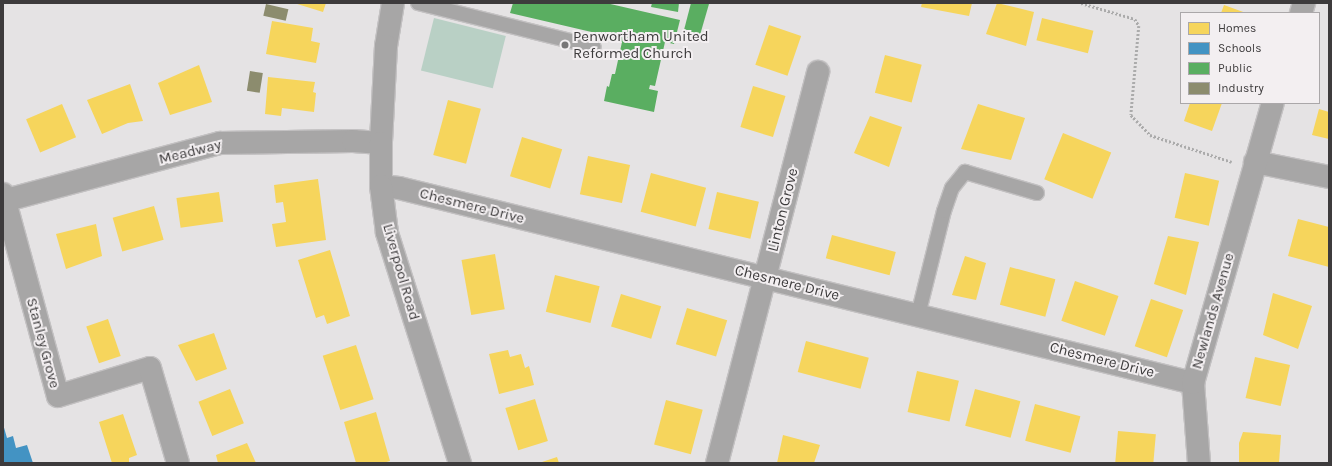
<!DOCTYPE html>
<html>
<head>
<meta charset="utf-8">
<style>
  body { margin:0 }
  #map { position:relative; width:1332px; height:466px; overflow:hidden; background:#e5e3e4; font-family:Karla,sans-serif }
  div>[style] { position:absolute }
  .green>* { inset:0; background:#b9d0c5; transform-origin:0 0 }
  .homes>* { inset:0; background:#f6d55c; transform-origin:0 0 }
  .schools>* { inset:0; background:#4393c3 }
  .public>* { inset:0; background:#5aae61 }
  .industry>* { inset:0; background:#8c8c6e; transform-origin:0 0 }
  .path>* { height:2.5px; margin-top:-1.25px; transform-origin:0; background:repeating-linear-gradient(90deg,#ababab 0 2px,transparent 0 4px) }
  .roads { filter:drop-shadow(1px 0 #c3c1c2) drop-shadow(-1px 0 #c3c1c2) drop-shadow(0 1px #c3c1c2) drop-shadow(0 -1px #c3c1c2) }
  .service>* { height:14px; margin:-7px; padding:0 7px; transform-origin:7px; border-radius:7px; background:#a7a6a6 }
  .minor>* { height:22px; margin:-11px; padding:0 11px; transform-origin:11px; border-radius:11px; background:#a7a6a6 }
  .tertiary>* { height:22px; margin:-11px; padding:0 11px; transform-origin:11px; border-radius:11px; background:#a7a6a6 }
  .dots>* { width:11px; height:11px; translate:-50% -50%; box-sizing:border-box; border:2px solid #f3eff1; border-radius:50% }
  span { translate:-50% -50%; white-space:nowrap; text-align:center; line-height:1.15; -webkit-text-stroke:4px #f3eff1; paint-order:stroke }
  .poi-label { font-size:15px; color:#3d3b3c }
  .left { translate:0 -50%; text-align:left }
  .street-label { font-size:15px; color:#3d3b3c }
  .frame { position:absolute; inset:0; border:4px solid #3d3b3c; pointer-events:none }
  .legend { position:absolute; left:1180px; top:12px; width:140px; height:92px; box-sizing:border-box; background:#f3eff1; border:1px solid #aaa7a9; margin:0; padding:5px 7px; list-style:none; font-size:12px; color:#3d3b3c }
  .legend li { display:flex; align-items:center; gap:8px; height:20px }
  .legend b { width:20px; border:1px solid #aaa7a9 }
</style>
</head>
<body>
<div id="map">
  <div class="green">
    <div style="left:434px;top:18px;width:74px;height:54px;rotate:14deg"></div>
  </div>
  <div class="homes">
    <div style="clip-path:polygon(294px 3px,326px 3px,323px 12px)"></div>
    <div style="clip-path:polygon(922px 3px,972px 3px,969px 16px,921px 7px)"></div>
    <div style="clip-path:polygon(997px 3px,1034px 12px,1026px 46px,986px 34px)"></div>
    <div style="clip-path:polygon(1224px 5px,1246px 13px,1221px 13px)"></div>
    <div style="left:1042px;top:18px;width:53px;height:23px;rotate:14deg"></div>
    <div style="clip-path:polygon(272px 21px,313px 28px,311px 41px,320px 43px,316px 63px,266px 54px)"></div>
    <div style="left:769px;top:25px;width:34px;height:42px;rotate:19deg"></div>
    <div style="left:885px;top:55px;width:38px;height:39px;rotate:15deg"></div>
    <div style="clip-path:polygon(199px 65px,212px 102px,170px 115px,158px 83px)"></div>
    <div style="clip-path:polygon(268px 77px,315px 82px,313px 92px,316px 93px,314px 112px,282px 108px,281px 116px,265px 114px)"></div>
    <div style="clip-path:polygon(130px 84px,143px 121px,128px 123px,102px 134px,87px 100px)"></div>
    <div style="left:753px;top:86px;width:34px;height:43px;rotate:17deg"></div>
    <div style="left:448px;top:100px;width:34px;height:57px;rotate:15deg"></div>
    <div style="clip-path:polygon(1190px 103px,1222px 103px,1212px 131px,1184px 121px)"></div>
    <div style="left:62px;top:104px;width:36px;height:39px;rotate:67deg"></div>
    <div style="clip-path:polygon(978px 104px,1025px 118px,1011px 160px,961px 149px)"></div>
    <div style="clip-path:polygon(1319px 109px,1329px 112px,1329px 139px,1312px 135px)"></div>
    <div style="clip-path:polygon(870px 116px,902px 127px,889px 167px,854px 153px)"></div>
    <div style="left:1063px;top:133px;width:52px;height:50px;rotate:22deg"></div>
    <div style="left:522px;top:137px;width:42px;height:41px;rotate:17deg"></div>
    <div style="left:588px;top:156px;width:43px;height:39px;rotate:12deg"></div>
    <div style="left:651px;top:173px;width:57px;height:40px;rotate:15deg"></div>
    <div style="left:1185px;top:173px;width:35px;height:46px;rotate:13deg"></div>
    <div style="clip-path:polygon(318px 179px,326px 240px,276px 247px,272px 224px,286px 222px,283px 202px,276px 203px,274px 185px)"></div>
    <div style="left:219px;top:192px;width:30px;height:43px;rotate:82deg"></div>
    <div style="left:717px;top:192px;width:43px;height:38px;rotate:13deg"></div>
    <div style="left:154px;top:206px;width:35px;height:43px;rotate:74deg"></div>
    <div style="clip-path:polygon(1298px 219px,1329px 227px,1329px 267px,1288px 256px)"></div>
    <div style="clip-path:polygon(96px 224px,102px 256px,66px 269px,56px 234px)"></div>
    <div style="left:832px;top:235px;width:66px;height:24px;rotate:15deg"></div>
    <div style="clip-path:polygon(1168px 236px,1199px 242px,1186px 295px,1154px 284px)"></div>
    <div style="clip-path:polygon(330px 250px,350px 316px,327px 324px,324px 315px,316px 318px,298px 260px)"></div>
    <div style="left:495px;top:254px;width:56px;height:34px;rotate:80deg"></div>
    <div style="clip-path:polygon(965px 256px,986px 263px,976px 300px,952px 295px)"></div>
    <div style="left:1010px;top:267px;width:47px;height:39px;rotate:15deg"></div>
    <div style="left:555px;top:275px;width:46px;height:38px;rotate:14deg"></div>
    <div style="left:1075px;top:281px;width:46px;height:42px;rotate:19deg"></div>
    <div style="clip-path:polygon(1273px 293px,1312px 306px,1298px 349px,1263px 335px)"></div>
    <div style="left:621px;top:294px;width:42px;height:34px;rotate:17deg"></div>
    <div style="left:1151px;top:299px;width:34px;height:50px;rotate:19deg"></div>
    <div style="left:687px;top:308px;width:42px;height:38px;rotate:17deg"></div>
    <div style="left:108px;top:319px;width:39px;height:23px;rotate:71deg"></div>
    <div style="clip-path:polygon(214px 333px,227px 369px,196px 381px,178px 345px)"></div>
    <div style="left:806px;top:341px;width:65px;height:32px;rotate:15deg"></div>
    <div style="left:356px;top:345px;width:57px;height:35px;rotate:72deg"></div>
    <div style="clip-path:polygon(508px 350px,510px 357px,521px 354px,525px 368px,529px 366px,534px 385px,499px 394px,489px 354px)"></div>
    <div style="left:1255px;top:357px;width:36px;height:42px;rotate:13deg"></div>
    <div style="left:917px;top:371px;width:43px;height:42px;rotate:13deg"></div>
    <div style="left:230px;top:389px;width:37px;height:34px;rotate:68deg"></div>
    <div style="left:975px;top:389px;width:47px;height:38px;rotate:15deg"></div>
    <div style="left:535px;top:399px;width:44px;height:31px;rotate:73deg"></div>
    <div style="left:666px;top:400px;width:38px;height:46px;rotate:15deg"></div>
    <div style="left:1035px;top:404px;width:47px;height:38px;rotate:15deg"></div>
    <div style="clip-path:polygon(376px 412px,390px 461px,383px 463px,356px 463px,344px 422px)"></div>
    <div style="clip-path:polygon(123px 414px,137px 455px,129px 458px,129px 463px,112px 463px,99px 422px)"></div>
    <div style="left:1118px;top:431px;width:38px;height:32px;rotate:5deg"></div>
    <div style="clip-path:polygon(1243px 432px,1281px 435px,1279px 463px,1239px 463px,1239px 443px)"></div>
    <div style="clip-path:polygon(783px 435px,820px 445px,814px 463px,777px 463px)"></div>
    <div style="clip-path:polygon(247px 443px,256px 463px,218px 463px,216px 455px)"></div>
    <div style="clip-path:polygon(557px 457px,559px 463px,539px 463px)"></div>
  </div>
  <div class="schools">
    <div style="clip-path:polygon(3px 424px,7px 438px,13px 436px,16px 448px,27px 445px,33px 463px,3px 463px)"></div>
  </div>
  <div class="public">
    <div style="clip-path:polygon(513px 3px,606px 3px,680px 20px,674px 44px,665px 42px,655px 86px,650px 85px,649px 89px,658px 91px,654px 112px,604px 101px,607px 86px,609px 87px,612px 74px,615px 74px,622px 42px,612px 39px,613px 37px,510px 13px)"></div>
    <div style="clip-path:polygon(652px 3px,679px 3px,678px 12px,651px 7px)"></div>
    <div style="clip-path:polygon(691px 3px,709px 4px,700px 35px,684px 30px)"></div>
  </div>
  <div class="industry">
    <div style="left:266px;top:4px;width:23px;height:12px;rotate:13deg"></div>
    <div style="left:250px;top:71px;width:13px;height:20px;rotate:9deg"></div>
  </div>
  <div class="path">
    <div style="left:1081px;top:3px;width:56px;rotate:16.5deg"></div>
    <div style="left:1135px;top:19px;width:8px;rotate:60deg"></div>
    <div style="left:1139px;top:26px;width:89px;rotate:95.1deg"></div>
    <div style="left:1131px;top:115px;width:28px;rotate:46deg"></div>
    <div style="left:1150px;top:135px;width:86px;rotate:18.2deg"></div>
  </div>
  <div class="roads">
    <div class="service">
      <div style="left:418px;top:3px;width:181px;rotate:14deg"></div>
      <div style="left:918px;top:315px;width:107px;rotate:-76deg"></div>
      <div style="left:944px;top:211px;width:24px;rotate:-71deg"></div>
      <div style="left:952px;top:188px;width:21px;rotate:-51deg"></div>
      <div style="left:965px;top:172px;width:75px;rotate:16.3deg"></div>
    </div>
    <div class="minor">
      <div style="left:1301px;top:13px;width:10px;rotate:-73deg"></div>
      <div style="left:1255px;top:162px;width:76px;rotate:11.5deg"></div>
      <div style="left:381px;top:186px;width:18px;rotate:6deg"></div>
      <div style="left:399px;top:188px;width:818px;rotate:13.8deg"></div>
      <div style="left:3px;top:194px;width:209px;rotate:74.8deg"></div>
      <div style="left:58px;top:396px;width:96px;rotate:-16.9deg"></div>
      <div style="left:150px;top:368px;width:99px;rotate:73.6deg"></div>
      <div style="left:3px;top:201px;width:225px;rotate:-15deg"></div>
      <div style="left:220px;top:143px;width:133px;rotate:-0.9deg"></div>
      <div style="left:353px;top:141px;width:28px;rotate:4deg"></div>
      <div style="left:717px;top:463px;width:404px;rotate:-75.5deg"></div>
      <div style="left:1199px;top:463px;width:80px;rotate:-94.3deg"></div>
      <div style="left:1193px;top:383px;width:291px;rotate:-74.1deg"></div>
    </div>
    <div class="tertiary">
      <div style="left:393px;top:3px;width:44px;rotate:99.2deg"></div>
      <div style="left:386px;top:46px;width:97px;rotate:93deg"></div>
      <div style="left:381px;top:143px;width:43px;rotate:90deg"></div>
      <div style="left:381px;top:186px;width:47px;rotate:82.7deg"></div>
      <div style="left:387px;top:233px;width:241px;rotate:72.4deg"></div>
    </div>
  </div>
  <div class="dots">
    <div style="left:565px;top:45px;background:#787677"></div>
  </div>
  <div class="poi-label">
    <span class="left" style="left:573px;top:45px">Penwortham United<br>Reformed Church</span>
  </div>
  <div class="street-label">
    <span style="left:190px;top:152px;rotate:-14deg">Meadway</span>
    <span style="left:472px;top:206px;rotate:14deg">Chesmere Drive</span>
    <span style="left:783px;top:210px;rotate:-76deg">Linton Grove</span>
    <span style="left:401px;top:272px;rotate:74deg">Liverpool Road</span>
    <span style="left:787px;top:283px;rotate:14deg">Chesmere Drive</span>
    <span style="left:1213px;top:311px;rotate:-74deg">Newlands Avenue</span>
    <span style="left:43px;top:343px;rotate:75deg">Stanley Grove</span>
    <span style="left:1102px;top:360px;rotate:14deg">Chesmere Drive</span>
  </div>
  <div class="frame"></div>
  <ul class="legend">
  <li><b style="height:11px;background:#f6d55c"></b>Homes</li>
  <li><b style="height:11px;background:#4393c3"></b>Schools</li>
  <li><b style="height:11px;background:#5aae61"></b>Public</li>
  <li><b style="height:11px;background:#8c8c6e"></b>Industry</li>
  </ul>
</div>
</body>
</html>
